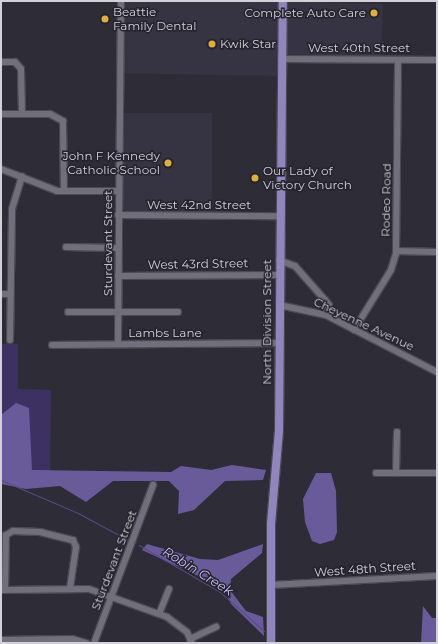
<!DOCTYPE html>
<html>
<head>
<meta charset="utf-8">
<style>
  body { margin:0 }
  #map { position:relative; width:438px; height:644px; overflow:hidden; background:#2e2d37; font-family:Montserrat,sans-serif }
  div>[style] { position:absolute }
  .built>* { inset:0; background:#363343; transform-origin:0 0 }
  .green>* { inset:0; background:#3d3161 }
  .forest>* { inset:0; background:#695b9a }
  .stream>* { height:1px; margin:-0.5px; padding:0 0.5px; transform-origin:0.5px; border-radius:0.5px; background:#594a87 }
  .roads { filter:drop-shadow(1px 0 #4b4a53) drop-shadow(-1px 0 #4b4a53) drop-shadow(0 1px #4b4a53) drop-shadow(0 -1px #4b4a53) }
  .minor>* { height:6px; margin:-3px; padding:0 3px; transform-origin:3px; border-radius:3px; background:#716f7b }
  .major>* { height:8px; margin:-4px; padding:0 4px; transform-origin:4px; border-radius:4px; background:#9185bd }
  .dots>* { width:11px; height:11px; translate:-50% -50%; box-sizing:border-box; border:2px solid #25232d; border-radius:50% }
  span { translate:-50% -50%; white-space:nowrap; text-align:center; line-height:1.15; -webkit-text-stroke:3px #25232d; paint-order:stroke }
  .poi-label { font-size:12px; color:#d2d1d9 }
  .left { translate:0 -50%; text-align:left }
  .right { translate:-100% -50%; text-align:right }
  .street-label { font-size:12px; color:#d2d1d9 }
  .water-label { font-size:13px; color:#c8bef6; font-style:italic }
  .frame { position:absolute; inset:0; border:2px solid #d2d1d9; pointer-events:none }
</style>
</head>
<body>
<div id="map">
  <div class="built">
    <div style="left:278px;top:1px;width:75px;height:153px;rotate:91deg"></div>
    <div style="left:288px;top:1px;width:95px;height:55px;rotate:2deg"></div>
    <div style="left:124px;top:113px;width:88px;height:100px"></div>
  </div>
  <div class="green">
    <div style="clip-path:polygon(1px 344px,18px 344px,18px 389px,51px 390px,50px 474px,1px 473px)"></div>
  </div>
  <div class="forest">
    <div style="clip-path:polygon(16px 403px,29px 408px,32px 470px,171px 472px,181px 466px,211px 470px,232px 465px,266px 470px,263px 480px,225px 481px,194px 510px,178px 514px,179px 491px,169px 481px,113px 481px,86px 502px,60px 486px,26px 489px,1px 484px,1px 415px)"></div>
    <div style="clip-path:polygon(316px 473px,331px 473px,336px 491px,337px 532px,334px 540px,320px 544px,312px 541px,305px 522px,303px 499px)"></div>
    <div style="clip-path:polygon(147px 544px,200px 559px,218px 560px,263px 544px,262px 553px,231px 579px,230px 590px,246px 611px,263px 617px,264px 636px,231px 604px,227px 594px,203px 578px,142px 550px)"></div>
    <div style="clip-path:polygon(423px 606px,432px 618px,437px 618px,437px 643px,421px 643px)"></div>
  </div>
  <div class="stream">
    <div style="left:1px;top:480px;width:84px;rotate:23.2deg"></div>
    <div style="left:78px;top:513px;width:57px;rotate:28.4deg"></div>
    <div style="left:139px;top:545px;width:94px;rotate:30.1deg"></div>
    <div style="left:220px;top:592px;width:59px;rotate:41.6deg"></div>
  </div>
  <div class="roads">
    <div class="minor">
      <div style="left:281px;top:59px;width:156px;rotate:0.4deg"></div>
      <div style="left:1px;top:62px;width:14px"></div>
      <div style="left:15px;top:62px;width:9px;rotate:49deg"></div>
      <div style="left:21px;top:69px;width:45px;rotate:88.7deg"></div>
      <div style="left:1px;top:114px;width:49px"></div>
      <div style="left:50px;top:114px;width:15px;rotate:28deg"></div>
      <div style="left:63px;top:121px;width:70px;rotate:89.2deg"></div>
      <div style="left:1px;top:169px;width:60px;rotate:21.4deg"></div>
      <div style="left:57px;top:191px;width:62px"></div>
      <div style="left:118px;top:215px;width:162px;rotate:0.4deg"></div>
      <div style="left:66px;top:247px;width:52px;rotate:1.1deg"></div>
      <div style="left:396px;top:251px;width:41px;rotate:1.4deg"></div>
      <div style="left:279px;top:260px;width:17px;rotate:21deg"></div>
      <div style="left:295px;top:266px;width:45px;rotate:48.6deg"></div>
      <div style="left:325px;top:300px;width:6px;rotate:51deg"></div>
      <div style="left:329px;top:305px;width:10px;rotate:107deg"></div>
      <div style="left:118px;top:276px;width:161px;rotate:-0.4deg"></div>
      <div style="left:1px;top:294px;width:9px"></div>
      <div style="left:279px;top:305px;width:48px;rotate:12deg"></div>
      <div style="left:326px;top:315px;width:125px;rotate:27.2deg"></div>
      <div style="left:68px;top:312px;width:110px"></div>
      <div style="left:354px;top:330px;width:70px;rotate:-58.3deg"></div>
      <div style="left:391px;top:270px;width:17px;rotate:-73deg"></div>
      <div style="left:396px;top:254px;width:194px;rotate:-89.4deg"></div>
      <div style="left:10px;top:340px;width:131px;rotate:-89.1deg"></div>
      <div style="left:12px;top:209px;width:34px;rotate:-73deg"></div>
      <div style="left:118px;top:341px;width:340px;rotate:-89.5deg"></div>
      <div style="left:52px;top:345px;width:227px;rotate:-0.5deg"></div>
      <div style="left:376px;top:473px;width:61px"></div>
      <div style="left:396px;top:473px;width:41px;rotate:-88.6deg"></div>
      <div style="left:271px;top:585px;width:166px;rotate:-3.1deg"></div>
      <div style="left:1px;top:590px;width:88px;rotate:-0.7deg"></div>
      <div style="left:89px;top:589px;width:83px;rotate:19.7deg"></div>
      <div style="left:167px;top:617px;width:25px;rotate:37deg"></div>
      <div style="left:187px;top:632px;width:12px;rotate:66deg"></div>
      <div style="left:5px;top:590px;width:55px;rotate:-89deg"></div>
      <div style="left:6px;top:535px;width:8px;rotate:-30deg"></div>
      <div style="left:13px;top:531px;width:27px;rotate:2deg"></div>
      <div style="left:40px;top:532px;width:34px;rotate:14deg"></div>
      <div style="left:73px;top:540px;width:8px;rotate:67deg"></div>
      <div style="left:76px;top:547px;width:41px;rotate:98.3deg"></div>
      <div style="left:159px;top:614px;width:27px;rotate:-68deg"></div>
      <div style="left:190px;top:639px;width:29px;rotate:-25deg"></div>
      <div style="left:1px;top:640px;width:71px;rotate:-0.8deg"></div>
      <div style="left:72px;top:639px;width:15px;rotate:16deg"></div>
      <div style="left:94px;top:643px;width:169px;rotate:-69.5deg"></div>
    </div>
    <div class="major">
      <div style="left:271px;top:643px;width:119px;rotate:-90deg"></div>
      <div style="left:271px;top:524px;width:94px;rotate:-85.1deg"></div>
      <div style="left:279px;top:430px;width:429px;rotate:-89.5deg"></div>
    </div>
  </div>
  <div class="dots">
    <div style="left:374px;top:13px;background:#deb133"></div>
    <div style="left:105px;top:19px;background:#deb133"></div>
    <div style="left:212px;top:44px;background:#deb133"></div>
    <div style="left:168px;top:163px;background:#deb133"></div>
    <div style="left:255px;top:178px;background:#deb133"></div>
  </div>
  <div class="poi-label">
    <span class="left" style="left:113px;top:19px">Beattie<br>Family Dental</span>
    <span class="right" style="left:366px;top:13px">Complete Auto Care</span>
    <span class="left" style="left:220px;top:44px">Kwik Star</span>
    <span class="right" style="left:160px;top:163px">John F Kennedy<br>Catholic School</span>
    <span class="left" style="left:263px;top:178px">Our Lady of<br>Victory Church</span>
  </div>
  <div class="street-label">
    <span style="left:359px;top:48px">West 40th Street</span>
    <span style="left:386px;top:200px;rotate:-89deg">Rodeo Road</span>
    <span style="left:199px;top:205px">West 42nd Street</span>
    <span style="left:108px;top:243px;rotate:-90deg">Sturdevant Street</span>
    <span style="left:198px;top:264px;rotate:-1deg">West 43rd Street</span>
    <span style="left:267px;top:322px;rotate:-90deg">North Division Street</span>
    <span style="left:364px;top:324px;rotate:25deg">Cheyenne Avenue</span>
    <span style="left:165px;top:333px">Lambs Lane</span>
    <span style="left:114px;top:560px;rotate:-69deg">Sturdevant Street</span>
    <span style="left:365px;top:569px;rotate:-4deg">West 48th Street</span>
  </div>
  <div class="water-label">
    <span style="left:198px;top:571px;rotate:32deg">Robin Creek</span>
  </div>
  <div class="frame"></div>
</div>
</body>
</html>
